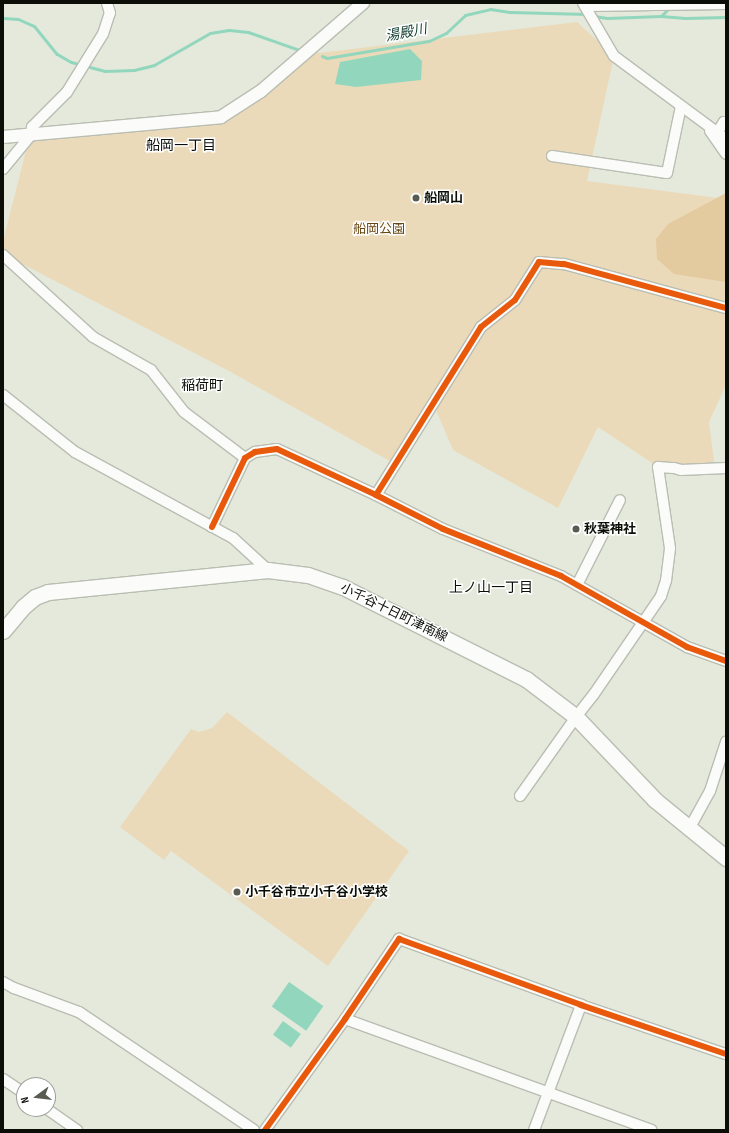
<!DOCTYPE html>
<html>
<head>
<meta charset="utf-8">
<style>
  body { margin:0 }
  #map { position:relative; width:729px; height:1133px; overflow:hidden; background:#e4e9db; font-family:"Sofia Sans Condensed","Noto Sans JP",sans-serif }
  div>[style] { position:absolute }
  .green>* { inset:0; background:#ebdaba }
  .forest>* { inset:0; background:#e4ca9f }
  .water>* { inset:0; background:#92d7bd; transform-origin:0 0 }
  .stream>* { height:3px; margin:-1.5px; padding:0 1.5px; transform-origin:1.5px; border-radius:1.5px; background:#92d7bd }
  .roads { filter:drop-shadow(1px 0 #b9bdb2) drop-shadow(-1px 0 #b9bdb2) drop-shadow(0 1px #b9bdb2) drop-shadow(0 -1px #b9bdb2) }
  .minor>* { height:10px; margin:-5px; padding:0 5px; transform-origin:5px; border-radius:5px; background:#fbfcfa }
  .tertiary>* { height:12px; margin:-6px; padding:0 6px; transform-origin:6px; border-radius:6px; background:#fbfcfa }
  .primary>* { height:15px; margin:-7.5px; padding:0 7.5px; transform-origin:7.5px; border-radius:7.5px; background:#fbfcfa }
  .cycleway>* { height:6px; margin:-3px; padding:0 3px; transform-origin:3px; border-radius:3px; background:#e8590c }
  .dots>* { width:11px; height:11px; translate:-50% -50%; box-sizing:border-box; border:2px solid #fff; border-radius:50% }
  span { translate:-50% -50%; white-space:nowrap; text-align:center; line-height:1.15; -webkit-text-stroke:3px #fff; paint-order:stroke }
  .poi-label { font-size:13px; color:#0b0e06; font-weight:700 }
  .left { translate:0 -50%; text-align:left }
  .park-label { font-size:13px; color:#674611 }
  .street-label { font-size:13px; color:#0b0e06 }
  .water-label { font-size:14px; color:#144033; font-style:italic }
  .neighbourhood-label { font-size:14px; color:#0b0e06 }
  .frame { position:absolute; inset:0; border:4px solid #0b0e06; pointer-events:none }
  .north { position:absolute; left:16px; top:1077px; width:40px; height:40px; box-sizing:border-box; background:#fff; border:1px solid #9d9f9b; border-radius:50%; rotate:255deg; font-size:11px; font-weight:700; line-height:16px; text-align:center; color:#0b0e06 }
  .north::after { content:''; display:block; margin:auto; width:14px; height:18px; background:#575b51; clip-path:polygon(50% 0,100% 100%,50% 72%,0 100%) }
</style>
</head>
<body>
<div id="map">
  <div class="green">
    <div style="clip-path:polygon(577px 22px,614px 56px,587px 181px,726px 199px,726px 385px,709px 422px,715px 469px,658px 467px,598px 427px,558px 508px,453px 450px,433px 403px,395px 464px,229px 371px,3px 254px,3px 241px,32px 127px,221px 117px,302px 55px)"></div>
    <div style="clip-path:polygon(227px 712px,409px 851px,328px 966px,171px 851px,164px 860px,120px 827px,191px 729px,199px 732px,212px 728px)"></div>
  </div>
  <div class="forest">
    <div style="clip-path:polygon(726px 193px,726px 282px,674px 274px,657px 259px,656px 239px,668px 224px)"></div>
  </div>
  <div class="water">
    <div style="clip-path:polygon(410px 49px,422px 61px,421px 80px,356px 87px,335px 84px,340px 62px)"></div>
    <div style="left:289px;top:982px;width:42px;height:30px;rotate:35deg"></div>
    <div style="left:283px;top:1021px;width:22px;height:17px;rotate:36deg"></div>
  </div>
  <div class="stream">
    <div style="left:594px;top:16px;width:13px;rotate:9deg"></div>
    <div style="left:607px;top:18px;width:54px;rotate:-2.1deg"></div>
    <div style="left:661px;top:16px;width:24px;rotate:5deg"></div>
    <div style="left:685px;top:18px;width:41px;rotate:-1.4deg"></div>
    <div style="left:661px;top:16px;width:11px;rotate:-45deg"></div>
    <div style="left:3px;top:18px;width:15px;rotate:4deg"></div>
    <div style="left:18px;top:19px;width:17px;rotate:24deg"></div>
    <div style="left:34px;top:26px;width:36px;rotate:51deg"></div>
    <div style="left:57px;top:54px;width:16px;rotate:30deg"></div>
    <div style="left:71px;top:62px;width:35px;rotate:15deg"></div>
    <div style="left:105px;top:71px;width:29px;rotate:-2deg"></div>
    <div style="left:134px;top:70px;width:21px;rotate:-14deg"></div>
    <div style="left:154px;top:65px;width:64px;rotate:-29.7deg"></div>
    <div style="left:210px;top:33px;width:19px;rotate:-9deg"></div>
    <div style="left:229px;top:30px;width:19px;rotate:6deg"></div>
    <div style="left:248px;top:32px;width:57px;rotate:19.4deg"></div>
    <div style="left:322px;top:56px;width:5px;rotate:22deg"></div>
    <div style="left:327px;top:58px;width:103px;rotate:-9.5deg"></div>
    <div style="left:429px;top:41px;width:19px;rotate:-25deg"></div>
    <div style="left:446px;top:33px;width:26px;rotate:-43deg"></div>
    <div style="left:465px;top:15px;width:26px;rotate:-13deg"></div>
    <div style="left:490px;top:9px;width:20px;rotate:9deg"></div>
    <div style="left:510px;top:12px;width:77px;rotate:1.5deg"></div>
  </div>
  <div class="roads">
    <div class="minor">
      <div style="left:583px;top:3px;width:61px;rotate:59.7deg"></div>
      <div style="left:614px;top:56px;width:139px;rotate:36.5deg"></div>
      <div style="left:585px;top:6px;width:141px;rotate:-0.8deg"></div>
      <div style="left:710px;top:131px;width:28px;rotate:55deg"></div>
      <div style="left:717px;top:133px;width:13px;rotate:-58deg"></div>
      <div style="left:724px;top:122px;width:3px;rotate:45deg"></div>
      <div style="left:552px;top:156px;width:116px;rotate:8.4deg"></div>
      <div style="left:667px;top:173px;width:68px;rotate:-78.2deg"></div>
      <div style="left:3px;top:169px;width:44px;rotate:-50.5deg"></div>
      <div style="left:31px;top:135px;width:8px;rotate:-83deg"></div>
      <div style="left:32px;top:127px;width:49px;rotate:-45deg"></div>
      <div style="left:67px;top:92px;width:68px;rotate:-58.2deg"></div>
      <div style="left:103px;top:34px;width:22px;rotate:-72deg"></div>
      <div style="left:110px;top:13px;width:10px;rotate:-107deg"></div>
      <div style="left:3px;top:255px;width:122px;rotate:42.3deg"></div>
      <div style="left:93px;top:337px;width:67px;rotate:29.6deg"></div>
      <div style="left:151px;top:370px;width:53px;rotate:51.8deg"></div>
      <div style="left:184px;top:412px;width:76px;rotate:37deg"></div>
      <div style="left:3px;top:395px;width:92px;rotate:38.4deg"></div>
      <div style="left:75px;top:452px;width:180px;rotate:28.6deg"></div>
      <div style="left:233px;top:538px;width:47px;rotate:42.4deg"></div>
      <div style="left:376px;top:495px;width:198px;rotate:-58deg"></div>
      <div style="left:481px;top:327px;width:43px;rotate:-38.5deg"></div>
      <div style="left:515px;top:300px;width:45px;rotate:-57.7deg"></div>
      <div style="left:539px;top:262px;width:25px;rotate:5deg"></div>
      <div style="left:564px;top:264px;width:168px;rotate:15.2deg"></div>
      <div style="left:212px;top:527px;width:76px;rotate:-64.4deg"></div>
      <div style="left:245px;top:458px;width:12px;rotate:-31deg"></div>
      <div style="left:255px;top:452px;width:22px;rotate:-8deg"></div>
      <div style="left:277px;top:449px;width:109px;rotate:24.9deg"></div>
      <div style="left:376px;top:495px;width:75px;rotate:26.9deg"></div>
      <div style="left:443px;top:529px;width:127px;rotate:21.7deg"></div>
      <div style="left:561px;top:576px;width:145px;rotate:29.4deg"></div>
      <div style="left:687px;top:647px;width:41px;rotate:19.7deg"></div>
      <div style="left:577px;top:585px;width:95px;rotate:-63.2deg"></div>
      <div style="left:520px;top:796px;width:97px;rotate:-54.7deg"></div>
      <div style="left:576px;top:717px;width:29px;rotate:-52deg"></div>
      <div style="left:594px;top:694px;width:119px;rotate:-55.6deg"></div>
      <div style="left:661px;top:596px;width:16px;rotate:-72deg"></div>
      <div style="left:666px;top:581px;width:33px;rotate:-83deg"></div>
      <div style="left:670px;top:548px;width:82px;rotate:-98.4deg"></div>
      <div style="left:658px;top:467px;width:16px;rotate:4deg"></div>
      <div style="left:674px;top:468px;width:7px;rotate:16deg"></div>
      <div style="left:681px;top:470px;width:45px;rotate:-2.5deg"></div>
      <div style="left:689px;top:829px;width:43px;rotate:-61.1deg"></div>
      <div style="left:710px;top:791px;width:52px;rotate:-71.9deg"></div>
      <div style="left:3px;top:982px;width:13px;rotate:29deg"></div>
      <div style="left:14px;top:988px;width:69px;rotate:20.3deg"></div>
      <div style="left:79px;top:1012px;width:211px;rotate:34deg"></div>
      <div style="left:345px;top:1019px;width:326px;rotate:19.9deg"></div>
      <div style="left:3px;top:1079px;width:25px;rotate:34deg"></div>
      <div style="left:47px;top:1109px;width:37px;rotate:35deg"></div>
      <div style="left:265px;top:1130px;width:137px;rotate:-54.2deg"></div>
      <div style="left:345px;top:1019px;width:97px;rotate:-56deg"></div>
      <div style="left:399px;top:939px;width:194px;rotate:19.9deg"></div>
      <div style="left:581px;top:1005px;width:153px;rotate:18.7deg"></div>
      <div style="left:534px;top:1130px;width:134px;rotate:-69.4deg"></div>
    </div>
    <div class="tertiary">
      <div style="left:3px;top:137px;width:219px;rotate:-5.2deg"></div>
      <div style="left:221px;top:117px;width:48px;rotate:-33deg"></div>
      <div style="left:261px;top:91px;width:135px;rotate:-40.8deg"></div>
    </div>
    <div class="primary">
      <div style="left:3px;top:631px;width:31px;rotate:-50deg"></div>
      <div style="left:23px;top:607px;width:16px;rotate:-40deg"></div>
      <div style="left:35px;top:597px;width:14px;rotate:-21deg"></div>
      <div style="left:48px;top:592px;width:221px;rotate:-5.7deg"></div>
      <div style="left:268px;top:570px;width:40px;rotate:7.1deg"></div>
      <div style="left:308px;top:575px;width:37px;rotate:19deg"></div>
      <div style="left:343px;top:587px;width:205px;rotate:26.7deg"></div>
      <div style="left:526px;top:679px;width:63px;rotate:37.2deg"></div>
      <div style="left:576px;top:717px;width:115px;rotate:46.4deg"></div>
      <div style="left:655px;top:800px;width:92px;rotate:39.2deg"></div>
    </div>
  </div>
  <div class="cycleway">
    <div style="left:376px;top:495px;width:198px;rotate:-58deg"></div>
    <div style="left:481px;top:327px;width:43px;rotate:-38.5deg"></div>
    <div style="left:515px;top:300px;width:45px;rotate:-57.7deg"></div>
    <div style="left:539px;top:262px;width:25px;rotate:5deg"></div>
    <div style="left:564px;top:264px;width:168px;rotate:15.2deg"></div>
    <div style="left:212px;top:527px;width:76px;rotate:-64.4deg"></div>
    <div style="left:245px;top:458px;width:12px;rotate:-31deg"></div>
    <div style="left:255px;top:452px;width:22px;rotate:-8deg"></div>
    <div style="left:277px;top:449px;width:109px;rotate:24.9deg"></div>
    <div style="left:376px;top:495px;width:75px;rotate:26.9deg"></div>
    <div style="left:443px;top:529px;width:127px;rotate:21.7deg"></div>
    <div style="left:561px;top:576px;width:145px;rotate:29.4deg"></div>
    <div style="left:687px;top:647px;width:41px;rotate:19.7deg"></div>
    <div style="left:265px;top:1130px;width:137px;rotate:-54.2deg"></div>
    <div style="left:345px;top:1019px;width:97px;rotate:-56deg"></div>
    <div style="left:399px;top:939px;width:194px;rotate:19.9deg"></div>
    <div style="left:581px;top:1005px;width:153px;rotate:18.7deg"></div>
  </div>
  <div class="dots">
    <div style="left:416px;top:198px;background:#575b51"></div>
    <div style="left:576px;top:529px;background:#575b51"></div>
    <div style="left:237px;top:892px;background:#575b51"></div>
  </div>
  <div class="poi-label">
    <span class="left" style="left:424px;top:198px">船岡山</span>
    <span class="left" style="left:584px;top:529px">秋葉神社</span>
    <span class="left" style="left:245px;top:892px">小千谷市立小千谷小学校</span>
  </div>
  <div class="park-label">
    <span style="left:379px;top:229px">船岡公園</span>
  </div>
  <div class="street-label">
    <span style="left:394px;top:613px;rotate:26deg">小千谷十日町津南線</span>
  </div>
  <div class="water-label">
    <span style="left:406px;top:33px;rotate:-11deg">湯殿川</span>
  </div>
  <div class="neighbourhood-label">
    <span style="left:181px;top:146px">船岡一丁目</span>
    <span style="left:202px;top:386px">稲荷町</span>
    <span style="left:491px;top:588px">上ノ山一丁目</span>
  </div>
  <div class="frame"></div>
  <div class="north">N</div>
</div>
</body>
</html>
